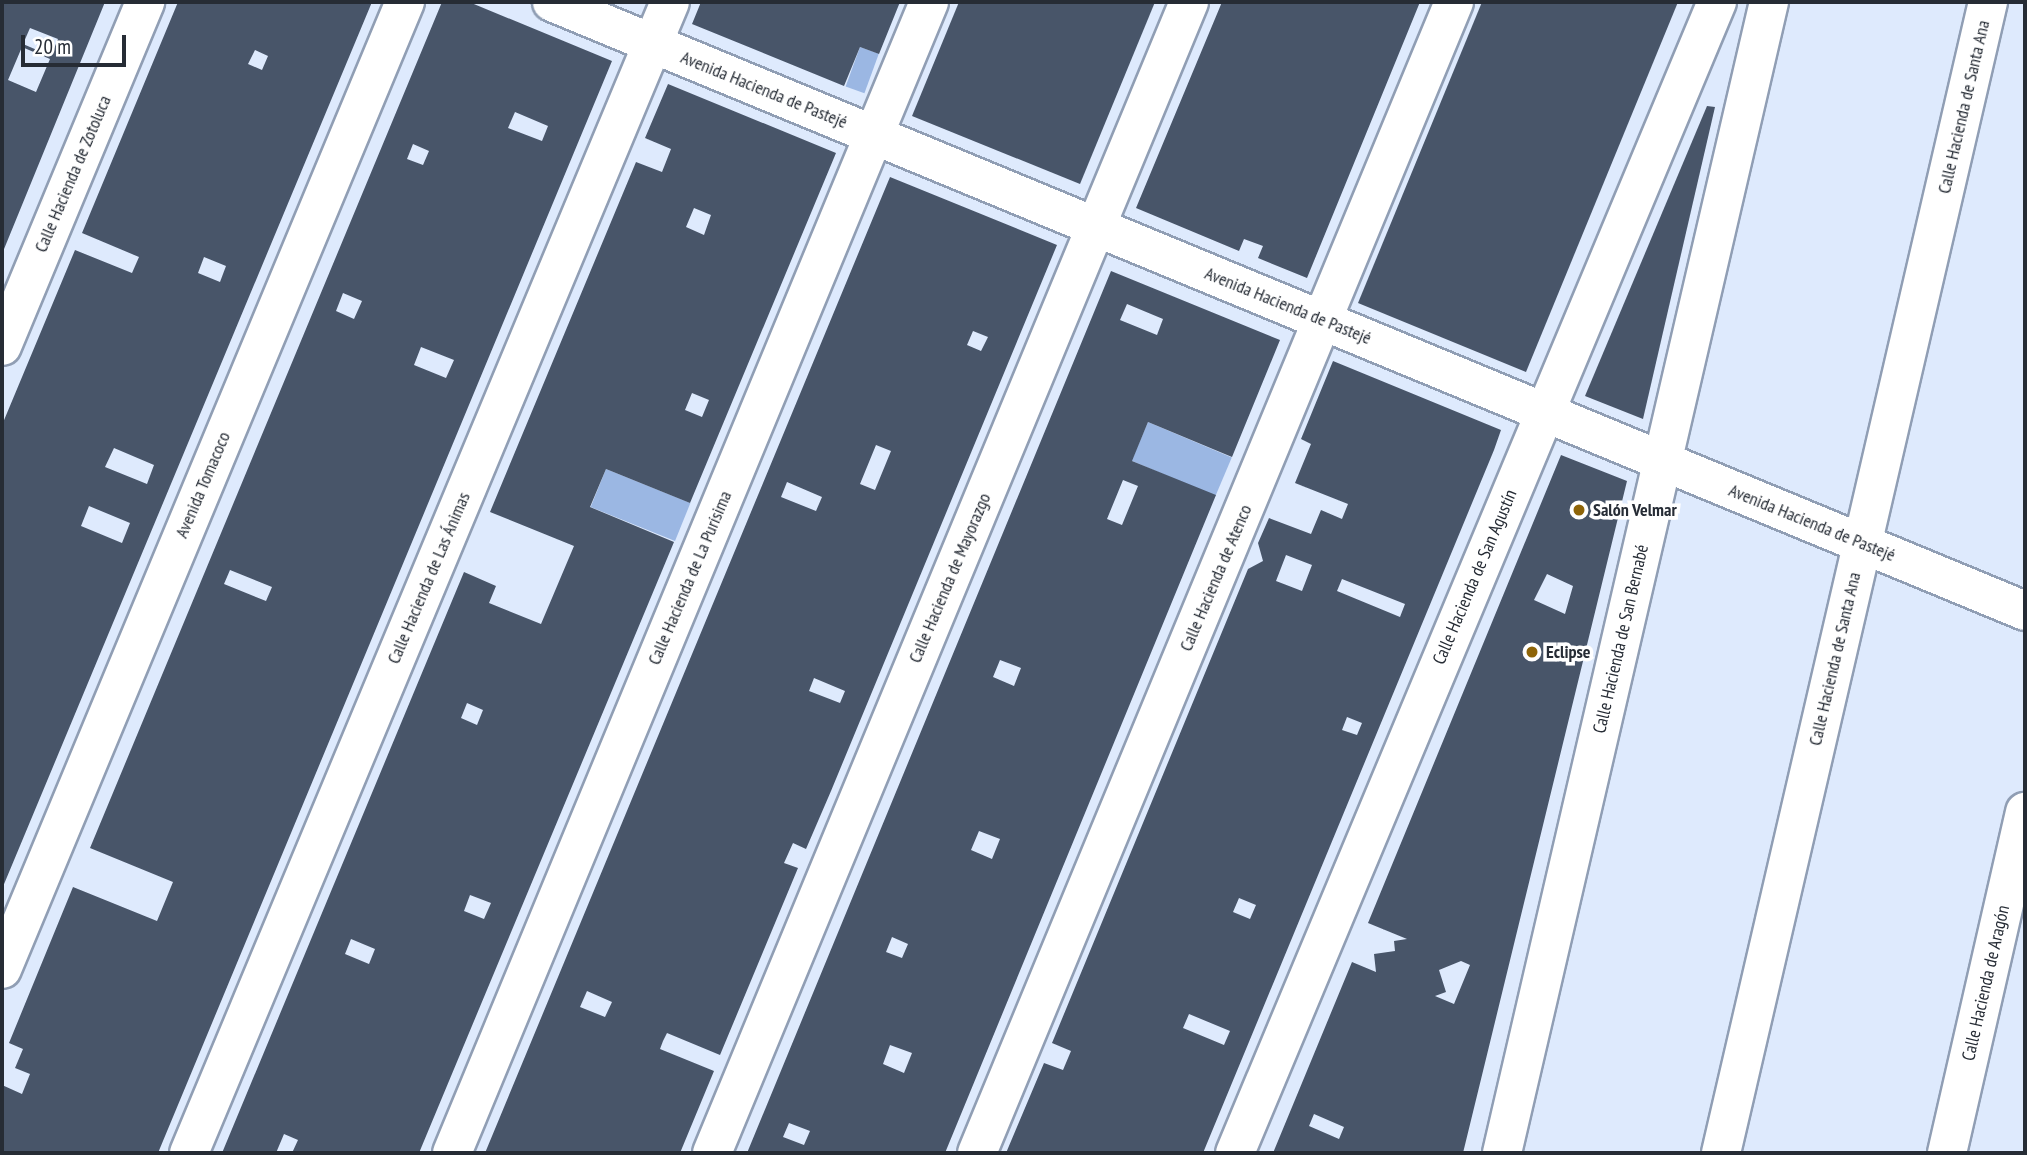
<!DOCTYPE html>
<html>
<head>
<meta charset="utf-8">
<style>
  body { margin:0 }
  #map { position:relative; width:2027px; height:1155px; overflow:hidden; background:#deeafd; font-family:"PT Sans Narrow",sans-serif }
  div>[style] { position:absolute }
  .green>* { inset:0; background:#9bb7e3; transform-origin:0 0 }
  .building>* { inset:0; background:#485569 }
  .roads { filter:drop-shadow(2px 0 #909eb4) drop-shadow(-2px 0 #909eb4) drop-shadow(0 2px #909eb4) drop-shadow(0 -2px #909eb4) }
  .minor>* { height:38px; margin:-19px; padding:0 19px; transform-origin:19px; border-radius:19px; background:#fff }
  .dots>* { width:19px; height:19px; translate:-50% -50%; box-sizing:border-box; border:4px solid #fff; border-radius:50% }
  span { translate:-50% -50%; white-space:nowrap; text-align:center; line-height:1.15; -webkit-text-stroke:7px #fff; paint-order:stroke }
  .street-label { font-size:18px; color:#262c35 }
  .poi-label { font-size:18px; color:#262c35; font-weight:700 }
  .left { translate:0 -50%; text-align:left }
  .frame { position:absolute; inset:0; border:4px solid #262c35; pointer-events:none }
  .scale { position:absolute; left:21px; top:35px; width:105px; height:32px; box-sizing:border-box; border:4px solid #262c35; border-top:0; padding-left:9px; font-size:21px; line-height:24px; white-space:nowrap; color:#262c35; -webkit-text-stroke:5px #fff; paint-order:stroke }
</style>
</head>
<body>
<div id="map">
  <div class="green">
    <div style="left:860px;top:47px;width:20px;height:42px;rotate:20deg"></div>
    <div style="left:1148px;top:422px;width:91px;height:42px;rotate:23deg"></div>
    <div style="left:606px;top:469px;width:91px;height:41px;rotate:22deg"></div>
  </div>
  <div class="building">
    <div style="clip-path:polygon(evenodd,2px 2px,105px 2px,2px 254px,2px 2px,30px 28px,58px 39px,51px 56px,23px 44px,30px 28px,2px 2px,22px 47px,50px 59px,36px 92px,8px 80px,22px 47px)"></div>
    <div style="clip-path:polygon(evenodd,178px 2px,372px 2px,2px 889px,2px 425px,75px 250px,132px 273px,139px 257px,82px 233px,178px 2px,255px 50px,268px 56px,262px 70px,248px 64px,255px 50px,178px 2px,204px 257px,226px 266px,220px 282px,198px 273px,204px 257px,178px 2px,114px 448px,154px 465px,147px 484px,105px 467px,114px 448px,178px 2px,89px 506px,130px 523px,122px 543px,81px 526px,89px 506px)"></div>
    <div style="clip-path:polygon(evenodd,442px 2px,469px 2px,612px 61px,158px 1153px,2px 1153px,2px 1085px,22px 1094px,30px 1074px,15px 1068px,23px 1049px,9px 1043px,73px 887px,157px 921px,173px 882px,90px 848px,442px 2px,515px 112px,548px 126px,542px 141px,508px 128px,515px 112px,442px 2px,413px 144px,429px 151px,423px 165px,407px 159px,413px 144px,442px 2px,343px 293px,362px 301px,354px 319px,336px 311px,343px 293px,442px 2px,421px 347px,454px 360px,446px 378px,414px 365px,421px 347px,442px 2px,230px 570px,272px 587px,266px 601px,224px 584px,230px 570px)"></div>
    <div style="clip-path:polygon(701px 2px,900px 2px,879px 54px,860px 47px,844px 86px,692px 24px)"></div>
    <div style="clip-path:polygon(959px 2px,1155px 2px,1080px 184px,912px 116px)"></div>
    <div style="clip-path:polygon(1222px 2px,1420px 2px,1307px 278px,1258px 258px,1263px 246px,1244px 239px,1239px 251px,1136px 208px)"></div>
    <div style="clip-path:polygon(1482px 2px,1678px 2px,1526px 372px,1358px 303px)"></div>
    <div style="clip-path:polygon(evenodd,668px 84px,836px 153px,690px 503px,606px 469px,590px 507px,674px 542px,479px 1009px,419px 1153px,292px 1153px,298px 1140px,284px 1134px,276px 1153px,222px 1153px,464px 572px,496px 586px,489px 603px,541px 624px,574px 546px,490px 512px,636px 162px,662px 172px,671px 149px,645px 138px,668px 84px,694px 208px,711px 215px,704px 235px,686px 227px,694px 208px,668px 84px,692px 393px,709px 400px,702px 417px,685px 410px,692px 393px,668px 84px,467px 703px,483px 710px,477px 725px,461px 718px,467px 703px,668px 84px,470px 895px,491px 903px,484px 919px,464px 911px,470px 895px,668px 84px,351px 939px,375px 949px,369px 964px,345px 954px,351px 939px)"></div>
    <div style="clip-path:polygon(1707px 106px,1715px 107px,1643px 419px,1585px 396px)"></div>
    <div style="clip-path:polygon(evenodd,890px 177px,1057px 245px,831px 791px,806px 849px,793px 843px,784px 863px,798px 868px,720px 1055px,667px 1033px,663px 1041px,660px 1049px,714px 1071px,680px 1153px,485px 1153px,890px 177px,973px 331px,988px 337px,981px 351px,967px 345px,973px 331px,890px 177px,876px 445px,891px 451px,875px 490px,860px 484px,876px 445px,890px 177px,787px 482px,822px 497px,816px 511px,781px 497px,787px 482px,890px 177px,814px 678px,845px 691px,840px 703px,809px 691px,814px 678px,890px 177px,587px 991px,612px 1002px,605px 1017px,580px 1007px,587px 991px)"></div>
    <div style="clip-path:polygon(evenodd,1111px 271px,1280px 340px,1232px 457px,1148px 422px,1132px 461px,1216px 495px,945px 1153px,747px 1153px,1111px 271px,1127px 304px,1163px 319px,1157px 335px,1120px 320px,1127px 304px,1111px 271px,1123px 480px,1138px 486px,1122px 525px,1107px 519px,1123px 480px,1111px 271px,1000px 660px,1021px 668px,1014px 686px,993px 677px,1000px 660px,1111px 271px,979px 831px,1000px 839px,992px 859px,971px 850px,979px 831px,1111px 271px,892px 937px,908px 944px,902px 958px,886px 952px,892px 937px,1111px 271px,890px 1045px,912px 1053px,904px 1073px,883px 1064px,890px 1045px,1111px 271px,789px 1123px,810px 1131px,804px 1145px,783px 1137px,789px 1123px)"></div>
    <div style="clip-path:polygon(evenodd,1333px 361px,1501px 430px,1494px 450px,1203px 1153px,1006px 1153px,1044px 1063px,1063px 1070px,1071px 1051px,1052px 1043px,1248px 569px,1263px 561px,1258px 543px,1269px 518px,1311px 534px,1321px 510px,1342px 519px,1348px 504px,1295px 483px,1311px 444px,1301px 439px,1333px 361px,1286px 555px,1312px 565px,1302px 591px,1276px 581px,1286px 555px,1333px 361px,1342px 579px,1405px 604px,1400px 617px,1337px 591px,1342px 579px,1333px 361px,1347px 717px,1362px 723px,1357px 735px,1342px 730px,1347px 717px,1333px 361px,1239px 898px,1256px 905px,1250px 919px,1233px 912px,1239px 898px,1333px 361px,1189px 1014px,1230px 1031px,1224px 1045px,1183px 1028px,1189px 1014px)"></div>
    <div style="clip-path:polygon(evenodd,1561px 455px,1627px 481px,1463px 1153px,1273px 1153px,1352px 962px,1376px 972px,1374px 954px,1395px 951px,1394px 941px,1407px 939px,1368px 923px,1561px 455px,1547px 574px,1573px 586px,1565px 614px,1534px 600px,1547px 574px,1561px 455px,1461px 961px,1470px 965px,1454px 1004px,1435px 996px,1446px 992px,1439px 970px,1461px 961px,1561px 455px,1314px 1114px,1344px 1127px,1339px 1139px,1309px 1126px,1314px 1114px)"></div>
  </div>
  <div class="roads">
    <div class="minor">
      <div style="left:552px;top:2px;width:1594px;rotate:22.46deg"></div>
      <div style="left:2px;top:346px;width:373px;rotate:-67.4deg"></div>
      <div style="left:2px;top:969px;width:1048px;rotate:-67.38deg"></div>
      <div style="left:189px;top:1153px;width:1247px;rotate:-67.32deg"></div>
      <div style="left:452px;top:1153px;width:1246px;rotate:-67.49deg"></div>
      <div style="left:712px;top:1153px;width:1246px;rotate:-67.49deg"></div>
      <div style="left:977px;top:1153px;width:1246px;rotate:-67.49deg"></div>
      <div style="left:1235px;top:1153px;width:1248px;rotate:-67.28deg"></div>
      <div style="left:1502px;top:1153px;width:1182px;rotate:-76.94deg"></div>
      <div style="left:1721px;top:1153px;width:1182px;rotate:-76.94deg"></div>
      <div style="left:1947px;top:1153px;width:350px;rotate:-77.1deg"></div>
    </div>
  </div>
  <div class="dots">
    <div style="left:1579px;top:510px;background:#8e6408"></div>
    <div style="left:1532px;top:652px;background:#8e6408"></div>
  </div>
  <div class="street-label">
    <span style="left:764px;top:90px;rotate:22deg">Avenida Hacienda de Pastejé</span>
    <span style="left:1964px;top:107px;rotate:-77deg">Calle Hacienda de Santa Ana</span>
    <span style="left:73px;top:174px;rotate:-67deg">Calle Hacienda de Zotoluca</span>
    <span style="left:1288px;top:306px;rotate:22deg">Avenida Hacienda de Pastejé</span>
    <span style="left:203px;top:485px;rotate:-67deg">Avenida Tomacoco</span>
    <span style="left:1812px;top:523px;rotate:22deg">Avenida Hacienda de Pastejé</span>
    <span style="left:1475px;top:577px;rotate:-67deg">Calle Hacienda de San Agustín</span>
    <span style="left:429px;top:578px;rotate:-67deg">Calle Hacienda de Las Ánimas</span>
    <span style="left:690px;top:578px;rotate:-67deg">Calle Hacienda de La Purísima</span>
    <span style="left:950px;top:578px;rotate:-67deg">Calle Hacienda de Mayorazgo</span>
    <span style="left:1216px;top:578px;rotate:-67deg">Calle Hacienda de Atenco</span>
    <span style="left:1621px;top:639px;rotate:-77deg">Calle Hacienda de San Bernabé</span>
    <span style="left:1835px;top:659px;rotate:-77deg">Calle Hacienda de Santa Ana</span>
    <span style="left:1986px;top:983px;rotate:-77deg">Calle Hacienda de Aragón</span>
  </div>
  <div class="poi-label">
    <span class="left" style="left:1593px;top:510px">Salón Velmar</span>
    <span class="left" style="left:1546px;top:652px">Eclipse</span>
  </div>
  <div class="frame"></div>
  <div class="scale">20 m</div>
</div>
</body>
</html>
